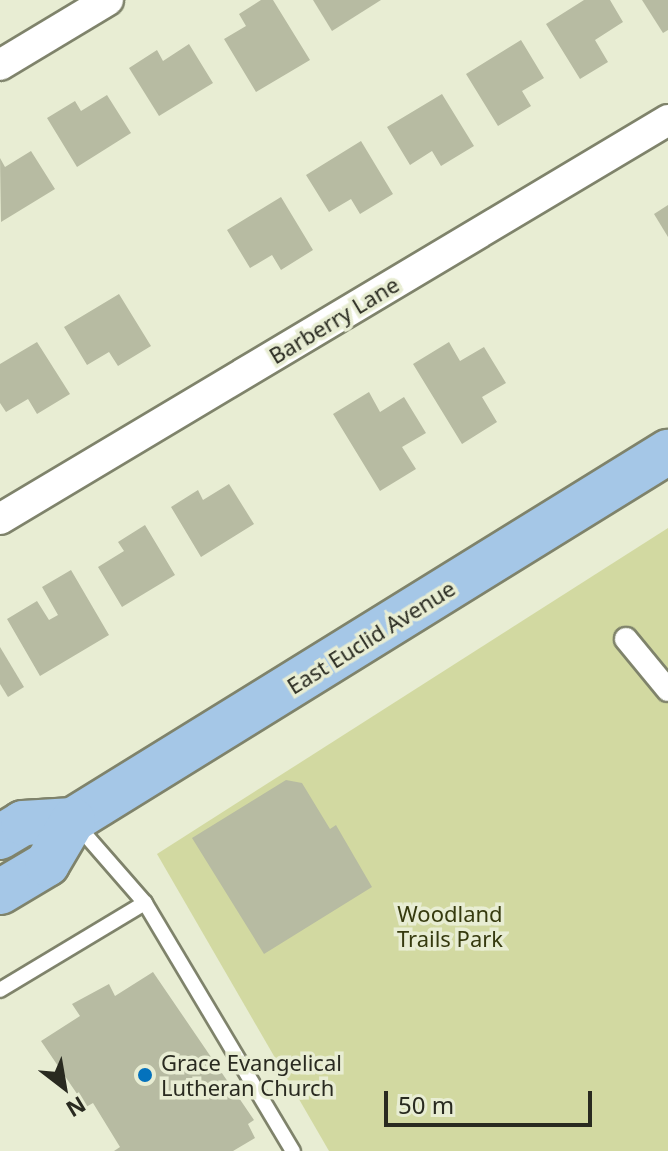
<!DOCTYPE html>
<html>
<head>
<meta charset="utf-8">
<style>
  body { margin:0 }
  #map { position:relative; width:668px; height:1151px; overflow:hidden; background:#e8edd3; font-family:"Noto Sans",sans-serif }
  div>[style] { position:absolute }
  .green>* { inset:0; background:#d2d9a1 }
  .building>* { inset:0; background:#b7bba2 }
  .roads { filter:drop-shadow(2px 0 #7f836b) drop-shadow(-2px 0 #7f836b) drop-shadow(0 2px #7f836b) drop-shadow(0 -2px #7f836b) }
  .service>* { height:14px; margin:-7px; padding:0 7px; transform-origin:7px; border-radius:7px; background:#fff }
  .pedestrian>* { height:22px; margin:-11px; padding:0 11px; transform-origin:11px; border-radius:11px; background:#fff }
  .minor>* { height:30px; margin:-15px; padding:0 15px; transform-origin:15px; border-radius:15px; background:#fff }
  .primary>* { height:44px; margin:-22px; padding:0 22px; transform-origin:22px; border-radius:22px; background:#a5c7e7 }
  .dots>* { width:22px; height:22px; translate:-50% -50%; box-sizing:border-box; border:4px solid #e8edd3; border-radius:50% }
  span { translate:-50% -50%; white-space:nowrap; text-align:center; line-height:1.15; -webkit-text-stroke:7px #e8edd3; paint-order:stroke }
  .street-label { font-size:22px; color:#292a20 }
  .park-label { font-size:22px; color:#363a0e }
  .poi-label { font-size:22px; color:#292a20 }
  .left { translate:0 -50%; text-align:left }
  .north { position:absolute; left:24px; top:1047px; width:80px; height:80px; -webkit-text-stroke:6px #e8edd3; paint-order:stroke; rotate:149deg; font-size:22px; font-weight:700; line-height:32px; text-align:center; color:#292a20 }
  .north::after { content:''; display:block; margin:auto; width:28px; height:36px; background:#292a20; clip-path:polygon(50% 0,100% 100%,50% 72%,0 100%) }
  .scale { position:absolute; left:384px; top:1091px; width:208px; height:36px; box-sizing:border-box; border:4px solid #292a20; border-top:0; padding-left:10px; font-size:24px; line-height:28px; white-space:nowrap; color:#292a20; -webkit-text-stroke:6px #e8edd3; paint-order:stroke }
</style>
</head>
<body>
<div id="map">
  <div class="green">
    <div style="clip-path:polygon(668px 528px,668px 1151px,329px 1151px,157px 854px)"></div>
  </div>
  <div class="building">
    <div style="clip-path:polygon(261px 0,273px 0,310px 60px,256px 92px,224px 39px,246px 26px,239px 14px)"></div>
    <div style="clip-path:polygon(313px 0,381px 0,332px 31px)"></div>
    <div style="clip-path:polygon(584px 0,610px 0,623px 22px,595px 40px,608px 62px,580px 79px,546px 24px)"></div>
    <div style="clip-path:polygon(642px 0,668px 0,668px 30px,663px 33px)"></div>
    <div style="clip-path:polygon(521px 40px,544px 78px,522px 91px,531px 106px,498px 126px,466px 74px)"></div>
    <div style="clip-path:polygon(189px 44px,213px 83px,159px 116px,129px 68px,157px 50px,163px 61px)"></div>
    <div style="clip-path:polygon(442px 94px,474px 146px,441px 166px,432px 151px,410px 165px,387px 127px)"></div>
    <div style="clip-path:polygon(107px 95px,131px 133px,77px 167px,47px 118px,75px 101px,81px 111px)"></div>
    <div style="clip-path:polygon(361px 141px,393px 194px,360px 214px,351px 199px,329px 212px,306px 175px)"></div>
    <div style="clip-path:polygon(31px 151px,55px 189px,1px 222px,0 158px,5px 167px)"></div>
    <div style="clip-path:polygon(281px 197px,313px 250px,281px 270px,272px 255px,250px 268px,227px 230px)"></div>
    <div style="clip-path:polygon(668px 205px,668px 237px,654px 214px)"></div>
    <div style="clip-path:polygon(119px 294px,151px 346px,118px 366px,109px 352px,87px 365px,64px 327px)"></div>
    <div style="clip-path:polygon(37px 342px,70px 394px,37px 414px,28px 399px,6px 412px,0 403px,0 364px)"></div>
    <div style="clip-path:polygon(449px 342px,460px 361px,484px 347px,506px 383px,482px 397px,497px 422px,462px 444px,413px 364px)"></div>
    <div style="clip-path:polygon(369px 392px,380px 412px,404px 397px,426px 433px,402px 447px,416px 469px,380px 491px,333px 414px)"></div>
    <div style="clip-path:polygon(229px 484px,254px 524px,201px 557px,171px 507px,198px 490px,203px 500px)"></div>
    <div style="clip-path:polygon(145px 525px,175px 575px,122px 607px,98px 567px,124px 551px,118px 542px)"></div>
    <div style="clip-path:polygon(71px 570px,109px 635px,40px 676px,7px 619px,37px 601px,49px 620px,58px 615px,42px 587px)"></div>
    <div style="clip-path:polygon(0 647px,24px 687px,8px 697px,0 684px)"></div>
    <div style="clip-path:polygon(286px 780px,302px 783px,330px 829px,336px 825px,372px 887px,264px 954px,192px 838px)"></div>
    <div style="clip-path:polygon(153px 972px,254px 1120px,248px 1124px,255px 1138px,233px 1151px,114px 1151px,120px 1147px,93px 1103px,86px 1107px,41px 1041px,80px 1016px,72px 1004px,109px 984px,115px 996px)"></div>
  </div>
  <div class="roads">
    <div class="service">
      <div style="left:77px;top:825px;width:103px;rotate:48.9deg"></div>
      <div style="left:145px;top:903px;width:289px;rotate:59.2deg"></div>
      <div style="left:0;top:990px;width:169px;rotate:-31deg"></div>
    </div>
    <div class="pedestrian">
      <div style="left:626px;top:639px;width:66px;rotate:50.5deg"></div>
    </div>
    <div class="minor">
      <div style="left:0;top:65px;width:126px;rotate:-31deg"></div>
      <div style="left:0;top:519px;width:778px;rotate:-30.85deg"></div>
    </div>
    <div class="primary">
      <div style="left:0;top:837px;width:27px;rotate:-31deg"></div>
      <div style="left:23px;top:823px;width:50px;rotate:-3.4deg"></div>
      <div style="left:73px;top:820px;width:700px;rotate:-31.74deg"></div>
      <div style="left:0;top:892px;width:55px;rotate:-30.8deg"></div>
      <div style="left:47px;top:864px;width:51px;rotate:-59.4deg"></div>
    </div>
  </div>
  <div class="dots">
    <div style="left:145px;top:1075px;background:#0472bd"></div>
  </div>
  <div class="street-label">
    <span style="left:334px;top:320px;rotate:-31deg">Barberry Lane</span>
    <span style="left:371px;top:637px;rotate:-32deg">East Euclid Avenue</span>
  </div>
  <div class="park-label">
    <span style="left:450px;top:926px">Woodland<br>Trails Park</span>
  </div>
  <div class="poi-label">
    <span class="left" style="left:161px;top:1075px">Grace Evangelical<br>Lutheran Church</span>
  </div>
  <div class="north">N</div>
  <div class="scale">50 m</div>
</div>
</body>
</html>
